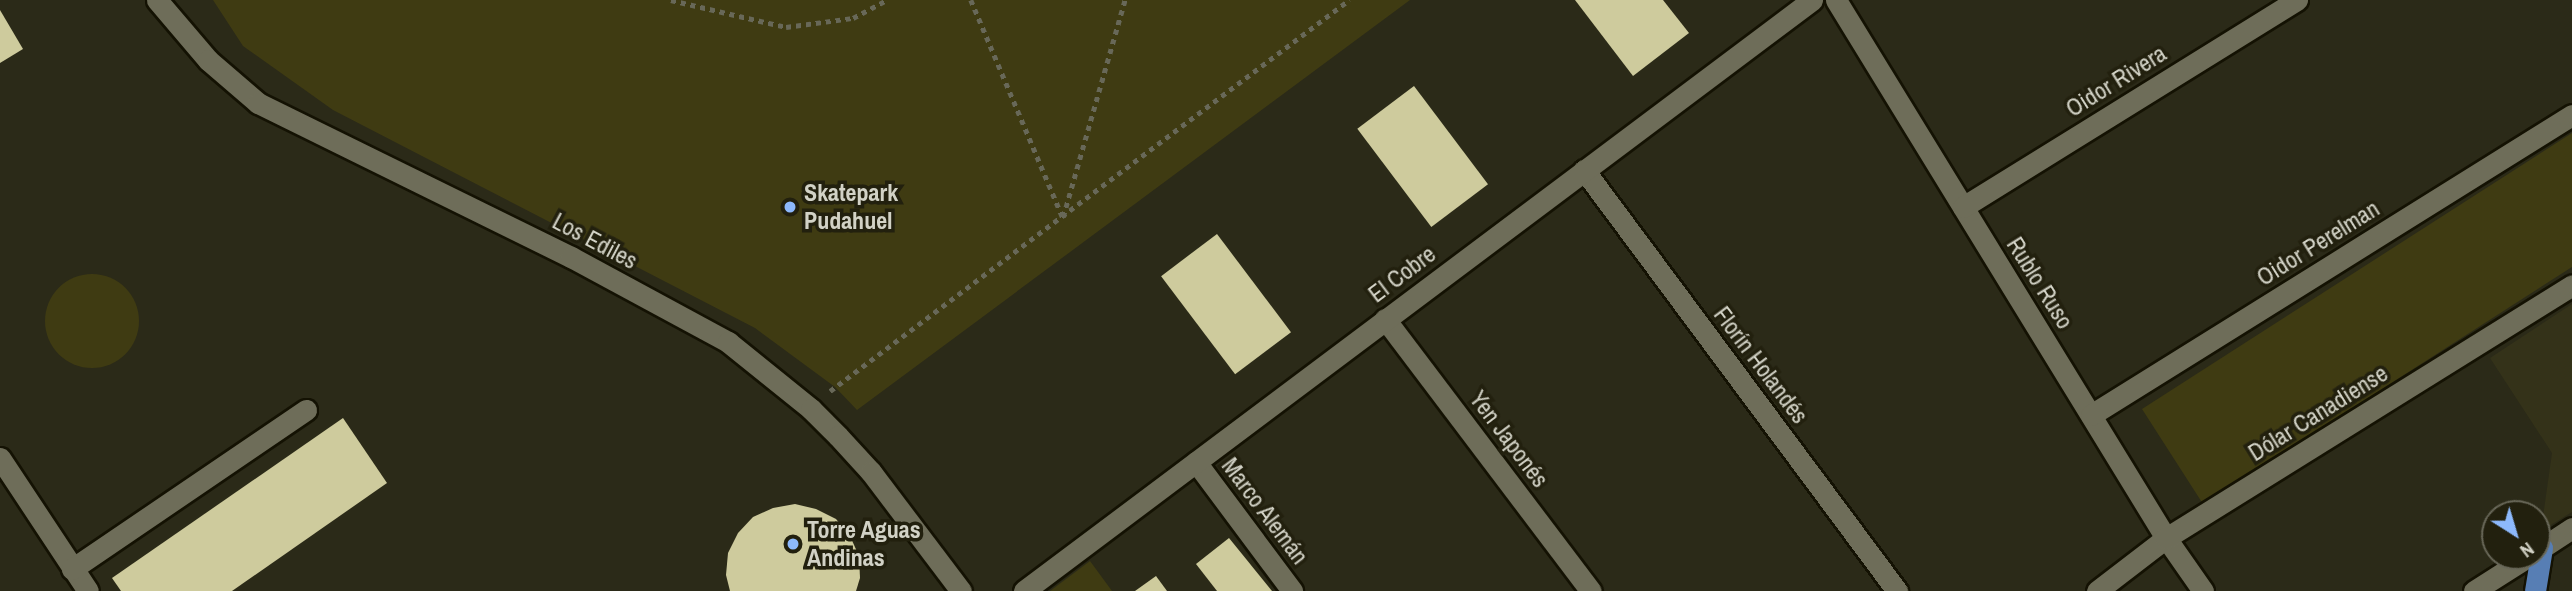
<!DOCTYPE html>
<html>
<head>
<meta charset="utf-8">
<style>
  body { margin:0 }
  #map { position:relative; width:2572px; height:591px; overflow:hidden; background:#2b2a18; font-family:"Archivo Narrow",sans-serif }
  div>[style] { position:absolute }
  .built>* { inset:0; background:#343219 }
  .green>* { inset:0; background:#3f3b12 }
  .round { border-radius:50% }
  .building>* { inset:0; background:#cecb9d; transform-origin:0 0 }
  .path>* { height:4.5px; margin-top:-2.25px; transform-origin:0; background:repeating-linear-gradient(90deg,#686858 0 5px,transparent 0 10px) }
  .roads { filter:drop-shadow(2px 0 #141203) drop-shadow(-2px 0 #141203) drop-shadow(0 2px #141203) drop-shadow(0 -2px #141203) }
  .minor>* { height:21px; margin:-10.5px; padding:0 10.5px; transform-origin:10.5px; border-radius:10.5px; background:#6e6d59 }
  .major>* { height:21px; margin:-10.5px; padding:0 10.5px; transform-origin:10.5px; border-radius:10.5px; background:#577eb4 }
  .dots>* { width:19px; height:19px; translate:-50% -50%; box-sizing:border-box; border:4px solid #22200e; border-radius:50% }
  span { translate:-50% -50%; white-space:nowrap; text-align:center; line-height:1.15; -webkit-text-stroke:7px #22200e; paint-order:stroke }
  .street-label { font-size:24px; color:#d2d2c6 }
  .poi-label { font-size:24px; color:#d2d2c6; font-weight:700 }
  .left { translate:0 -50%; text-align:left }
  .north { position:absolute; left:2481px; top:500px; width:70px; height:70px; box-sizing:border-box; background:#22200e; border:2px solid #686758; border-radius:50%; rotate:143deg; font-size:19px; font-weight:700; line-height:28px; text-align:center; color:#d2d2c6 }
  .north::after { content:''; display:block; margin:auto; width:24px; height:32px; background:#8db9fc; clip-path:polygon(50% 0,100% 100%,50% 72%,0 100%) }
</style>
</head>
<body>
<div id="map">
  <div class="built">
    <div style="clip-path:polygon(2572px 304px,2572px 512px,2541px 531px,2552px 453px,2490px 358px)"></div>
  </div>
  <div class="green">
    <div style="clip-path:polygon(213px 0,1410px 0,857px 410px,835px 387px,755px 328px,333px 110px,243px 46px)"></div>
    <div style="clip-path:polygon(2572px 133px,2572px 267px,2203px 504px,2142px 409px)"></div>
    <div class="round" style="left:45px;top:274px;width:94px;height:94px"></div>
    <div style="clip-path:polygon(1090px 561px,1112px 591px,1050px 591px)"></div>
  </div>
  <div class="building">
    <div style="clip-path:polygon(1575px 0,1663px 0,1689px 33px,1633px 76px)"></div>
    <div style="clip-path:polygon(0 10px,23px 49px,0 63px)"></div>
    <div style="left:1414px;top:86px;width:123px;height:71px;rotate:53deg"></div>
    <div style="left:1217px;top:234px;width:123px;height:70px;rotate:53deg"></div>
    <div style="clip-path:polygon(343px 418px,387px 483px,232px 591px,121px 591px,112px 578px)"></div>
    <div style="clip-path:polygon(795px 504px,816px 509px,836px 519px,850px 536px,859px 556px,860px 578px,856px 591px,730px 591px,726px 575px,728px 553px,738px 533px,753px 517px,773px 508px)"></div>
    <div style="clip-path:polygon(1229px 538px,1272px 591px,1217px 591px,1196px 564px)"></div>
    <div style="clip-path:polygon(1156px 576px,1167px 591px,1135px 591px)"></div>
  </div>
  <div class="path">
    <div style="left:671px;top:0;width:118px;rotate:13.2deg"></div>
    <div style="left:786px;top:27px;width:68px;rotate:-7.7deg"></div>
    <div style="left:853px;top:18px;width:38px;rotate:-28deg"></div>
    <div style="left:971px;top:0;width:237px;rotate:67.1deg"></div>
    <div style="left:1063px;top:217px;width:226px;rotate:-74.1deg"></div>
    <div style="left:830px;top:391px;width:650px;rotate:-36.99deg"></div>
  </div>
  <div class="roads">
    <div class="minor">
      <div style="left:157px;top:0;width:79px;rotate:49.6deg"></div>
      <div style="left:208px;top:60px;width:66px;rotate:40.7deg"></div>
      <div style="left:258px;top:103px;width:349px;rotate:26.2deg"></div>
      <div style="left:571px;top:257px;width:179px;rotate:28.4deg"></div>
      <div style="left:728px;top:342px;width:107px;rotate:38.9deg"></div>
      <div style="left:811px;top:409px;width:38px;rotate:45deg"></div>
      <div style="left:838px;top:436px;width:49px;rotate:47.5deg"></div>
      <div style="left:871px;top:472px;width:149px;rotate:52.9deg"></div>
      <div style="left:1836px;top:0;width:631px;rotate:58.48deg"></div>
      <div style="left:2166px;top:538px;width:65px;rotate:55.1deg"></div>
      <div style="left:1584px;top:170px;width:525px;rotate:53.37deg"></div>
      <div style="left:1963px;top:207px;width:393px;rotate:-31.8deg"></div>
      <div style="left:1385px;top:319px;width:341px;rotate:52.9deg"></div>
      <div style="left:2091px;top:415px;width:567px;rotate:-31.95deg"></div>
      <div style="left:0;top:458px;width:159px;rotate:56.5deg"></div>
      <div style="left:1196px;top:462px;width:161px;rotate:53.3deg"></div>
      <div style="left:2537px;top:551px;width:42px;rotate:-33.3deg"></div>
      <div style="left:72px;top:569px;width:283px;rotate:-34.2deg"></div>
      <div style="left:1024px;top:591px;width:985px;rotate:-36.87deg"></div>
      <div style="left:2097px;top:591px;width:87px;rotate:-37.5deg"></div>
      <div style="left:2166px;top:538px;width:478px;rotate:-31.9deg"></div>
      <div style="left:2474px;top:591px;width:65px;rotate:-32.5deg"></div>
    </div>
    <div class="major">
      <div style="left:2535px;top:591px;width:44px;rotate:-80.8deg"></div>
    </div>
  </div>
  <div class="dots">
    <div style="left:790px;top:207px;background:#8db9fc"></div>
    <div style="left:793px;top:544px;background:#8db9fc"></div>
  </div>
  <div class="street-label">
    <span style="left:2116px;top:81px;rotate:-32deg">Oidor Rivera</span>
    <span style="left:595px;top:241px;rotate:28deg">Los Ediles</span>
    <span style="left:2318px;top:243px;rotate:-32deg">Oidor Perelman</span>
    <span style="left:1402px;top:274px;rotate:-37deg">El Cobre</span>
    <span style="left:2040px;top:283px;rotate:58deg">Rublo Ruso</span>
    <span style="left:1761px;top:365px;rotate:53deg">Florín Holandés</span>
    <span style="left:2318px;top:413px;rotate:-32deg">Dólar Canadiense</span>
    <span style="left:1509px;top:439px;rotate:53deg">Yen Japonés</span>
    <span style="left:1265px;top:511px;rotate:53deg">Marco Alemán</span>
  </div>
  <div class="poi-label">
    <span class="left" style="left:804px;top:207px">Skatepark<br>Pudahuel</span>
    <span class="left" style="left:807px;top:544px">Torre Aguas<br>Andinas</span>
  </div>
  <div class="north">N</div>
</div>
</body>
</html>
